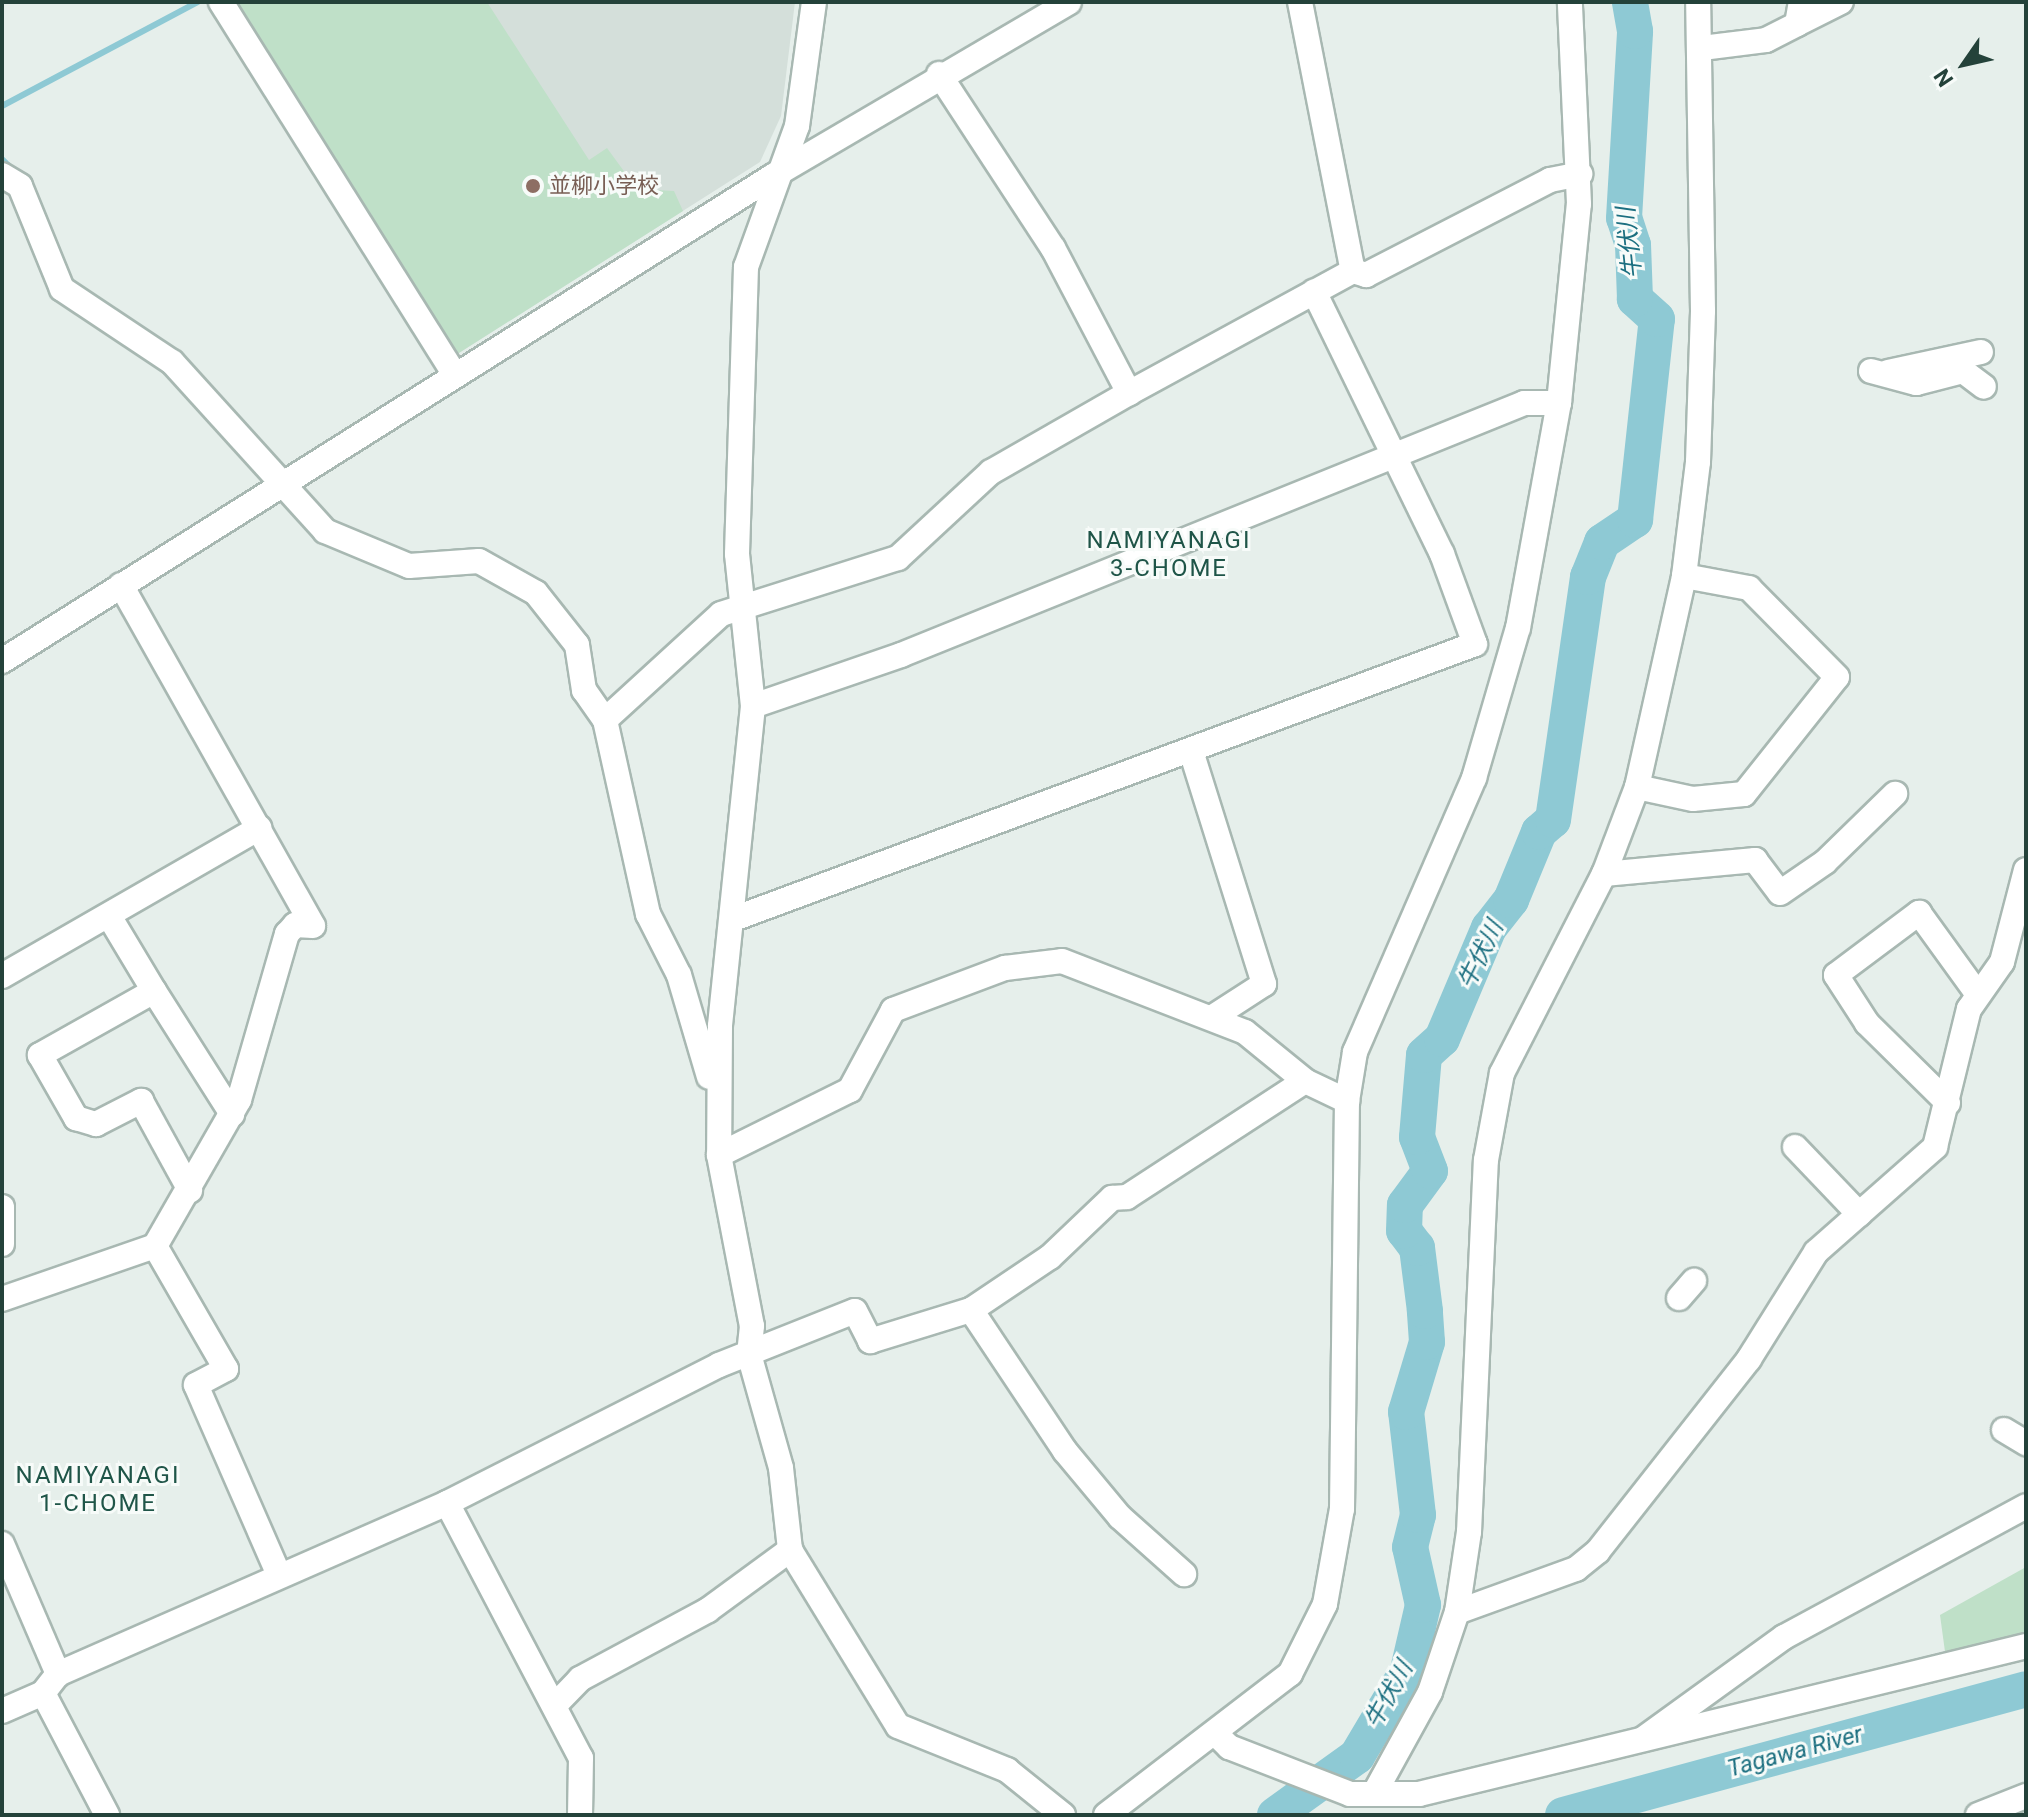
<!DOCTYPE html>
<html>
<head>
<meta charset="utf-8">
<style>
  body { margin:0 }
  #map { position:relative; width:2028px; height:1817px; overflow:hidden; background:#e6efeb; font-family:Roboto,"Noto Sans JP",sans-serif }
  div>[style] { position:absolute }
  .built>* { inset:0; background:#d4dfda }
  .green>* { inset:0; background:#bfe0c8 }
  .stream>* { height:6px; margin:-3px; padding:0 3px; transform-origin:3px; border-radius:3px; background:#8ec9d4 }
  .river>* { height:36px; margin:-18px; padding:0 18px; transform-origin:18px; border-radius:18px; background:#8ec9d4 }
  .roads { filter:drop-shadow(2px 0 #a8b8b2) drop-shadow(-2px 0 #a8b8b2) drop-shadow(0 2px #a8b8b2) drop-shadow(0 -2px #a8b8b2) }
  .minor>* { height:24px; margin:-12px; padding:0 12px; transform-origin:12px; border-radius:12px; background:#fff }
  .tertiary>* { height:24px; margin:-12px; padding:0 12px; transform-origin:12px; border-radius:12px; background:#fff }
  .dots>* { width:22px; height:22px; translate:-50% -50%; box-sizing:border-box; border:4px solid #f7fbf9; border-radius:50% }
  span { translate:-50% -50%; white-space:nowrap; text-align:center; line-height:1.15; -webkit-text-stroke:6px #f7fbf9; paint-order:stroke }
  .education-label { font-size:22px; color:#785e54 }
  .left { translate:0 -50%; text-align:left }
  .water-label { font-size:24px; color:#1c6f80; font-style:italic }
  .neighbourhood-label { font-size:24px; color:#1f5548; letter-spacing:2px }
  .frame { position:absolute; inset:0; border:4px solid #24423a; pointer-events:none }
  .north { position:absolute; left:1924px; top:24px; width:80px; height:80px; -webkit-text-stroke:6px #f7fbf9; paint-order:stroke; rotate:236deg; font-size:22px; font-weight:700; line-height:32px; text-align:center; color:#24423a }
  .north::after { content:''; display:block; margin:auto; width:28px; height:36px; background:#24423a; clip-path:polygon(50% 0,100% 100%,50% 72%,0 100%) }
</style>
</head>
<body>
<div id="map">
  <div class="built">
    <div style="clip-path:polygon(229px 2px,795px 2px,781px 116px,760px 162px,451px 358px)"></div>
  </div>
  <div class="green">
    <div style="clip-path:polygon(229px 2px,487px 2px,589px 160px,607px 148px,637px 189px,674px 191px,683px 211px,451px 358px)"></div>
    <div style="clip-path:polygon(2026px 1567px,2026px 1638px,1946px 1659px,1940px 1615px)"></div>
  </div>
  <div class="stream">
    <div style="left:2px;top:106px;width:222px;rotate:-28deg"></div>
    <div style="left:2px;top:159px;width:14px;rotate:45deg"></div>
  </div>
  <div class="river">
    <div style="left:1275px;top:1815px;width:101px;rotate:-35.7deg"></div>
    <div style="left:1357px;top:1756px;width:100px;rotate:-59.3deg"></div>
    <div style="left:1408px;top:1670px;width:67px;rotate:-77deg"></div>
    <div style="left:1423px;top:1605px;width:59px;rotate:-102.6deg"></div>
    <div style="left:1410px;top:1547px;width:33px;rotate:-76deg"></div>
    <div style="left:1418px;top:1515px;width:104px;rotate:-96.6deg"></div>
    <div style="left:1406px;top:1412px;width:73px;rotate:-73.3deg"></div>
    <div style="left:1427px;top:1342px;width:31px;rotate:-94deg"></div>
    <div style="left:1425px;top:1311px;width:64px;rotate:-97.2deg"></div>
    <div style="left:1417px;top:1248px;width:21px;rotate:-127deg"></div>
    <div style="left:1404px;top:1231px;width:26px;rotate:-88deg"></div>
    <div style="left:1405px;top:1205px;width:42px;rotate:-53.7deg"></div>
    <div style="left:1430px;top:1171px;width:36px;rotate:-111deg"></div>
    <div style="left:1417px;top:1137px;width:82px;rotate:-85.1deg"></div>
    <div style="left:1424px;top:1055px;width:24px;rotate:-42deg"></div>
    <div style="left:1442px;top:1039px;width:121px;rotate:-67.1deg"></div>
    <div style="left:1489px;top:928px;width:36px;rotate:-52deg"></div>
    <div style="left:1511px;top:900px;width:74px;rotate:-67.6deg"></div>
    <div style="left:1539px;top:832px;width:18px;rotate:-41deg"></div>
    <div style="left:1553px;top:820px;width:246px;rotate:-81.8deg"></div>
    <div style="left:1588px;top:577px;width:38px;rotate:-68deg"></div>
    <div style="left:1602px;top:542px;width:40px;rotate:-34deg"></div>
    <div style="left:1635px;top:520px;width:202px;rotate:-83.8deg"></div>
    <div style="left:1657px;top:319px;width:30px;rotate:-138deg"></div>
    <div style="left:1635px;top:299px;width:54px;rotate:-92.1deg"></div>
    <div style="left:1633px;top:245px;width:28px;rotate:-108deg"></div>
    <div style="left:1624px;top:218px;width:187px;rotate:-86.6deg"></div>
    <div style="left:1635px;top:31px;width:29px;rotate:-100deg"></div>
    <div style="left:1563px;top:1815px;width:480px;rotate:-15.2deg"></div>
  </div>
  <div class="roads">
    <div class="minor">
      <div style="left:221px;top:2px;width:440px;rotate:57.9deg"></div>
      <div style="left:814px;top:2px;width:125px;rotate:97.8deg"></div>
      <div style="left:797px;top:126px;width:150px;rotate:109.9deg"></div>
      <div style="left:746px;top:267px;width:287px;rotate:91.8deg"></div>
      <div style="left:737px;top:554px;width:153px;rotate:84deg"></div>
      <div style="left:753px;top:706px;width:322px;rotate:95.9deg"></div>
      <div style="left:720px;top:1026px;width:129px;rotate:90.4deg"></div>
      <div style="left:719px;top:1155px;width:174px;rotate:79.1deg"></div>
      <div style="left:752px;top:1326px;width:28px;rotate:96deg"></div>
      <div style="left:749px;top:1354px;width:118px;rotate:74.3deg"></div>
      <div style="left:781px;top:1468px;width:82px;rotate:83.7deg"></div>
      <div style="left:790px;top:1550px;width:206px;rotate:58.5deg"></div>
      <div style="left:898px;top:1726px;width:118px;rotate:22deg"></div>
      <div style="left:1007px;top:1770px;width:72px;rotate:38.8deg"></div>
      <div style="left:1300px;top:2px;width:274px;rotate:78.9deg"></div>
      <div style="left:1797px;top:24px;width:49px;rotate:-26.6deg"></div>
      <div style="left:1702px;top:48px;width:64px;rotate:-7.1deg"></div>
      <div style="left:1766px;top:40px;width:35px;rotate:-27deg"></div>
      <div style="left:1797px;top:24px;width:22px;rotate:-80deg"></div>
      <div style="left:939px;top:74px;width:208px;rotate:56.8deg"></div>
      <div style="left:1053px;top:248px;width:164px;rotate:62.3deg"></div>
      <div style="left:2px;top:175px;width:21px;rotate:31deg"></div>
      <div style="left:20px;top:186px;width:111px;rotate:67.8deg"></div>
      <div style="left:62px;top:289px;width:132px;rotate:33.6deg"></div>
      <div style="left:172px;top:362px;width:228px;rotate:47.8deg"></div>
      <div style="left:325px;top:531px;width:91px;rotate:22.6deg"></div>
      <div style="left:409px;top:566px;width:70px;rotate:-4.1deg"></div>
      <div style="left:479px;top:561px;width:65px;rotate:29.3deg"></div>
      <div style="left:536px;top:593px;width:66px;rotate:51.7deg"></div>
      <div style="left:577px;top:645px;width:46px;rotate:81.2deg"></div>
      <div style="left:584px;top:690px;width:37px;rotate:55deg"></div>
      <div style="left:605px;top:720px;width:157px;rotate:-42.4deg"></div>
      <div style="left:721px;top:614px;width:186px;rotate:-17.6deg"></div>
      <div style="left:898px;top:558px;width:127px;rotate:-42.8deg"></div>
      <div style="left:991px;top:472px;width:159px;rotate:-29.8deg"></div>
      <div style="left:1129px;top:393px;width:255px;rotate:-28.6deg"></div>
      <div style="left:1353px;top:271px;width:14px;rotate:17deg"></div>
      <div style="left:1366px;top:275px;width:207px;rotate:-27.3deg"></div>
      <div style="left:1550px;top:180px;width:31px;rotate:-11deg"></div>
      <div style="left:1871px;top:371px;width:47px;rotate:14.9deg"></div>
      <div style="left:1916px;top:383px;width:49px;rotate:-14.3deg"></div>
      <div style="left:1963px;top:371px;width:26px;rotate:37deg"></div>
      <div style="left:1888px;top:372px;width:95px;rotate:-12.1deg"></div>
      <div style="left:121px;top:585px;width:391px;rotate:60.6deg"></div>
      <div style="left:753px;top:706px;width:157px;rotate:-19deg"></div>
      <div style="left:901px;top:655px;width:672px;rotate:-22.02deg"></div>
      <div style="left:1524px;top:403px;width:35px"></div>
      <div style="left:605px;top:720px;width:199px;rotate:77.5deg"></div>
      <div style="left:648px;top:914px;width:68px;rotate:63.1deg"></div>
      <div style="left:679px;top:975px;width:106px;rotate:73.6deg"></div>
      <div style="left:1192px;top:754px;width:241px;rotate:72.6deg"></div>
      <div style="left:1264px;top:984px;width:61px;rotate:147.1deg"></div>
      <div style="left:1637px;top:787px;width:57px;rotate:12.1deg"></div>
      <div style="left:1693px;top:799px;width:51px;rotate:-5.6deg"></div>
      <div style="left:1744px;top:794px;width:149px;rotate:-51.5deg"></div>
      <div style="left:1837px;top:677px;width:125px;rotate:-134.7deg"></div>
      <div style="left:1749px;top:588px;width:66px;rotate:-169.5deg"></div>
      <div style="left:1604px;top:874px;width:152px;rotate:-5.3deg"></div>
      <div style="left:1755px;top:860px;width:41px;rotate:52.9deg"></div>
      <div style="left:1780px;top:893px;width:55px;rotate:-34.6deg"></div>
      <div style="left:1825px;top:862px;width:98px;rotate:-44.2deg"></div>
      <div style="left:109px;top:916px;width:87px;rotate:59deg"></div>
      <div style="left:154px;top:991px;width:131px;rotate:150.7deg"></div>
      <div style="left:40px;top:1055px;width:73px;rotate:60.3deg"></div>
      <div style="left:76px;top:1118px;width:21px;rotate:17deg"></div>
      <div style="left:96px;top:1124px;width:51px;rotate:-27.1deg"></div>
      <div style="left:141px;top:1101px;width:102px;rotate:61.2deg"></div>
      <div style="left:736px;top:918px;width:788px;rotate:-20.34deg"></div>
      <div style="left:1475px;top:644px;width:96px;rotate:-110.1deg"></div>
      <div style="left:1442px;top:554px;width:292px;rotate:-116deg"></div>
      <div style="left:2px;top:976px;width:297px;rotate:-29.9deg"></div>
      <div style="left:154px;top:991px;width:146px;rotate:57.6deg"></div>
      <div style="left:1948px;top:1103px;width:114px;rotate:-135.4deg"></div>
      <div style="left:1867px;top:1023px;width:57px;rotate:-122.9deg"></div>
      <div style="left:1836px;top:975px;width:104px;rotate:-36.8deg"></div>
      <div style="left:1919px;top:913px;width:99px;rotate:54.1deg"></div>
      <div style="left:1795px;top:1147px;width:93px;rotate:46.3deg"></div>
      <div style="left:719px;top:1155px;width:146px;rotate:-26.4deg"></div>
      <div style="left:850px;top:1090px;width:91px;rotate:-61.7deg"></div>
      <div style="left:893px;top:1010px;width:120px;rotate:-20.6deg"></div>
      <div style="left:1005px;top:968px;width:57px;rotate:-7deg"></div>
      <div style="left:1062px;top:961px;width:196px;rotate:21.2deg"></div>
      <div style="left:1245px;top:1032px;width:77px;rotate:39.2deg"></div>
      <div style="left:1305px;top:1081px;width:47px;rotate:25.5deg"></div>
      <div style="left:2px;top:1207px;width:37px;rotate:90deg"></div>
      <div style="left:155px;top:1246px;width:142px;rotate:60deg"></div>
      <div style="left:226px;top:1369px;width:34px;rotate:152deg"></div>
      <div style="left:196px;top:1385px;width:205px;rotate:66.4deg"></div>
      <div style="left:1679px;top:1298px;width:23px;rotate:-49deg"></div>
      <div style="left:2px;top:1299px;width:162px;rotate:-19.1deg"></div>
      <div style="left:155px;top:1246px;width:168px;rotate:-60.1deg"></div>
      <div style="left:239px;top:1100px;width:173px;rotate:-73.9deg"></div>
      <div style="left:287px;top:934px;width:12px;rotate:-48deg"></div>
      <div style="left:295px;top:925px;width:18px;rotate:3deg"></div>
      <div style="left:971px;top:1310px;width:169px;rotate:56.3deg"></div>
      <div style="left:1065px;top:1451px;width:86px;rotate:50.2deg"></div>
      <div style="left:1120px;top:1517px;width:86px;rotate:41.7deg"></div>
      <div style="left:2004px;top:1430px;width:26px;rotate:31deg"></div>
      <div style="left:447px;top:1503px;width:288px;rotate:62.3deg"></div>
      <div style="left:581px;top:1758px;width:57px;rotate:91deg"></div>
      <div style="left:2px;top:1544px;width:142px;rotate:66.7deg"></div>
      <div style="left:1457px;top:1612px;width:127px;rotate:-19.9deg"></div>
      <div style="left:1576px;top:1569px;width:28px;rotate:-39deg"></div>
      <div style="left:1598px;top:1551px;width:244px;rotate:-51.8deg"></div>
      <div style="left:1749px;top:1359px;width:126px;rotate:-57.9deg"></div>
      <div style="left:1816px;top:1252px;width:159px;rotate:-41.4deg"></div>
      <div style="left:1935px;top:1147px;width:142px;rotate:-76.2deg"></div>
      <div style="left:1969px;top:1009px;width:57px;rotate:-54.9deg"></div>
      <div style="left:2002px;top:962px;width:95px;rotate:-75.4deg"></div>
      <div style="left:43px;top:1693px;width:138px;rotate:62.3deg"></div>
      <div style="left:556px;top:1704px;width:35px;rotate:-46deg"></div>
      <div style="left:580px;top:1679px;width:145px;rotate:-28.3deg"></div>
      <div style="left:708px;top:1610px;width:102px;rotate:-36.2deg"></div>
      <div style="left:2px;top:1711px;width:45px;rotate:-23.7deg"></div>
      <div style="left:43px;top:1693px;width:24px;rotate:-52deg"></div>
      <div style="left:58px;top:1674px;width:425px;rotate:-23.7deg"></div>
      <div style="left:447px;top:1503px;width:305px;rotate:-26.9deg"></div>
      <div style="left:719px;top:1365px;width:146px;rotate:-21.7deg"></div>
      <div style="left:855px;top:1311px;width:34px;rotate:63deg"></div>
      <div style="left:870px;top:1341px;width:106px;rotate:-17.1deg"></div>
      <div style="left:971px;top:1310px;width:95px;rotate:-33.9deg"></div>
      <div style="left:1050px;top:1257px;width:86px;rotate:-43.6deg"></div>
      <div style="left:1112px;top:1198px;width:15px;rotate:-4deg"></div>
      <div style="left:1127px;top:1197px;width:212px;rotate:-33.1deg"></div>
      <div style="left:1218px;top:1736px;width:16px;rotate:45deg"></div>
      <div style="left:1229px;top:1747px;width:130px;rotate:21.2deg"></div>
      <div style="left:1350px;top:1794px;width:69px"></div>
      <div style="left:1419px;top:1794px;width:625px;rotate:-13.7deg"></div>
      <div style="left:1643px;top:1739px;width:174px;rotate:-35.9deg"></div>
      <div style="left:1784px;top:1637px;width:275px;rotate:-28.4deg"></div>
      <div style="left:1374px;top:1794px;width:116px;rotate:-61.2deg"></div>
      <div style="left:1430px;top:1692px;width:84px;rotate:-71.4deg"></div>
      <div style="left:1457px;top:1612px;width:81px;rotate:-81.5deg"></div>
      <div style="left:1469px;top:1532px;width:372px;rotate:-87.4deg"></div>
      <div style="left:1486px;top:1160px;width:88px;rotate:-79.6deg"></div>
      <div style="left:1502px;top:1073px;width:224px;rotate:-62.9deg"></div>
      <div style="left:1604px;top:874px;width:93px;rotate:-69.2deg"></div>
      <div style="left:1637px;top:787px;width:216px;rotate:-77.4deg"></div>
      <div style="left:1684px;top:576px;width:115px;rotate:-83deg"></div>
      <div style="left:1698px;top:462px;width:151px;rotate:-88.1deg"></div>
      <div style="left:1703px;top:311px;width:309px;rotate:-90.9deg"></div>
      <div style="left:1106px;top:1815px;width:232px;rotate:-37.5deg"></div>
      <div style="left:1290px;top:1674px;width:78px;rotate:-63.4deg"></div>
      <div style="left:1325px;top:1604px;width:97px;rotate:-79.9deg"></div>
      <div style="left:1342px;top:1509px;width:408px;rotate:-89.3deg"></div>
      <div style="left:1347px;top:1101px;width:50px;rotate:-80.7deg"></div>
      <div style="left:1355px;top:1052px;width:299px;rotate:-66.5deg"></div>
      <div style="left:1474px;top:778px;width:156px;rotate:-73.7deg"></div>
      <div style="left:1518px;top:628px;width:229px;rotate:-79.7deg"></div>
      <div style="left:1559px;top:403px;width:200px;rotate:-84.3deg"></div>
      <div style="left:1579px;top:204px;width:202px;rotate:-92.6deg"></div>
      <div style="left:1978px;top:1815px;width:52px;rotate:-21.6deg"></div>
    </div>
    <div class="tertiary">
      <div style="left:2px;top:661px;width:911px;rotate:-32.17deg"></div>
      <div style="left:773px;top:176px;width:343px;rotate:-30.4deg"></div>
    </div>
  </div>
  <div class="dots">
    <div style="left:533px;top:186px;background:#8d6e63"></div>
  </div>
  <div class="education-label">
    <span class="left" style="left:549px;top:186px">並柳小学校</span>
  </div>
  <div class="water-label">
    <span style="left:1630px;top:243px;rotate:-96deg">牛伏川</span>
    <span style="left:1481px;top:955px;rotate:-64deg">牛伏川</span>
    <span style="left:1389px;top:1695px;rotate:-61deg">牛伏川</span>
    <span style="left:1795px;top:1752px;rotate:-15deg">Tagawa River</span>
  </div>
  <div class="neighbourhood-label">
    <span style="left:1169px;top:555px">NAMIYANAGI<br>3-CHOME</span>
    <span style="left:98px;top:1490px">NAMIYANAGI<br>1-CHOME</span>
  </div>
  <div class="frame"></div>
  <div class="north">N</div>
</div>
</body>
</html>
